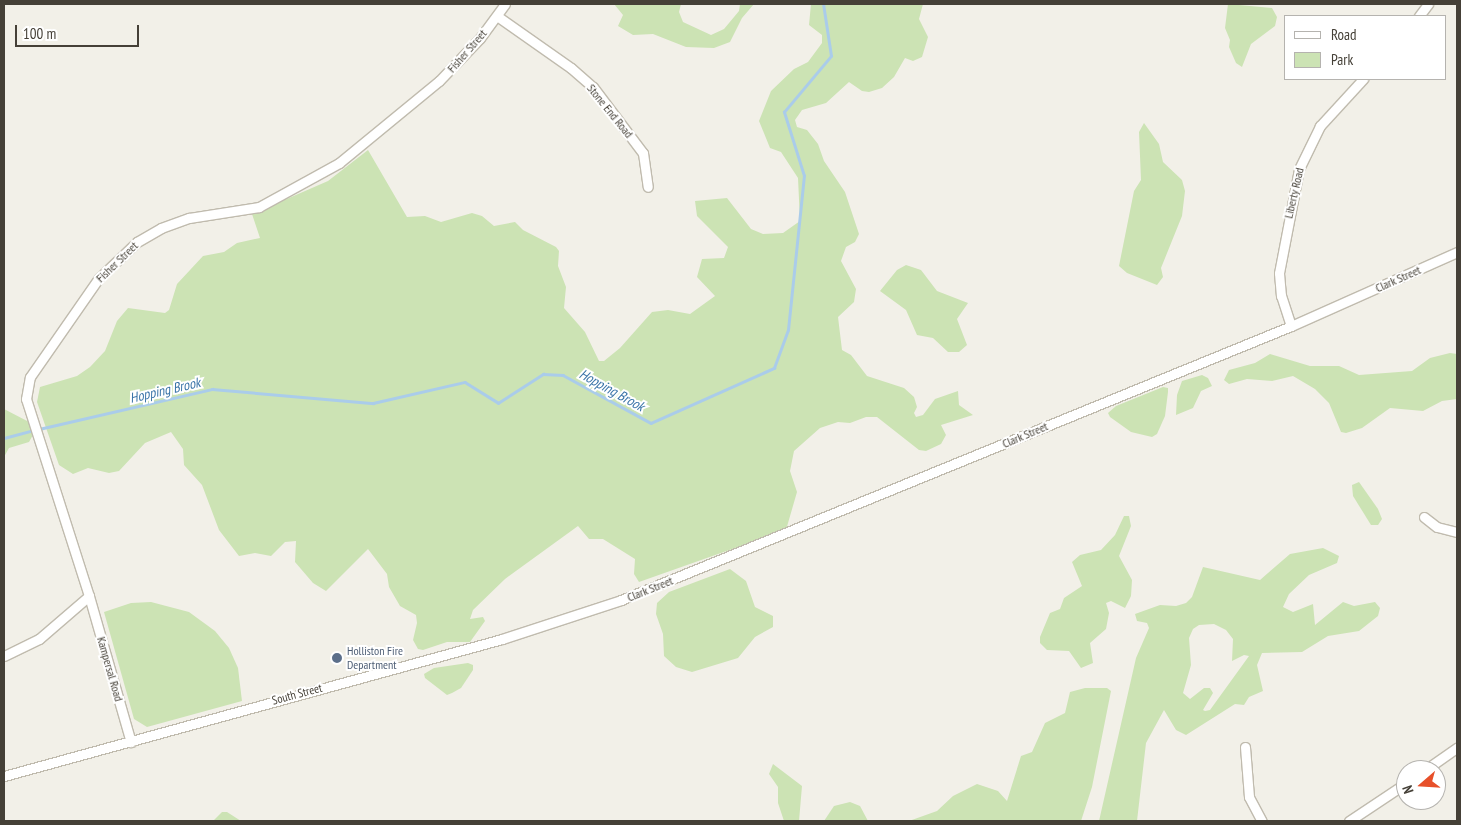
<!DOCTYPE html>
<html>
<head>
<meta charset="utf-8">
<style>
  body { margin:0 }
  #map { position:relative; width:1461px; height:825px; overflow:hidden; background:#f2f0e8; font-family:"PT Sans Narrow",sans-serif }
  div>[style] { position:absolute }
  .green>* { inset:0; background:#cce3b4 }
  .stream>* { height:2.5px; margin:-1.25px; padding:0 1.25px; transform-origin:1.25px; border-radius:1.25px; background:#aaccea }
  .roads { filter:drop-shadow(1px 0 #c0bbae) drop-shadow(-1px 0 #c0bbae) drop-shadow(0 1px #c0bbae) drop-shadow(0 -1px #c0bbae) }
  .street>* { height:9px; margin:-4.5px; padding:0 4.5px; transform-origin:4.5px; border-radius:4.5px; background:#fff }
  .dots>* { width:14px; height:14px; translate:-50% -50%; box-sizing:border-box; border:2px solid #fff; border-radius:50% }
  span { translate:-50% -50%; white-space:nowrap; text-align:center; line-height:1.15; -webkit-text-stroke:4px #fff; paint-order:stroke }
  .street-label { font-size:12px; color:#454037 }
  .service-label { font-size:12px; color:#4e5e75 }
  .left { translate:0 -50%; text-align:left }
  .water-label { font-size:14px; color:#3a74a8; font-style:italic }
  .frame { position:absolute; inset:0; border:5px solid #454037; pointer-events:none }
  .legend { position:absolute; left:1284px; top:15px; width:162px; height:65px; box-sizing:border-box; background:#fff; border:1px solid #b5b3af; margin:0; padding:6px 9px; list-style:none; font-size:15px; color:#454037 }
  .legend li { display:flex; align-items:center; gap:10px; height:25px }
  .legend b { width:25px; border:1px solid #b5b3af }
  .north { position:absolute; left:1396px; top:760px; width:50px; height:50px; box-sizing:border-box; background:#fff; border:1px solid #b5b3af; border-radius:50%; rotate:251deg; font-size:14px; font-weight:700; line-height:20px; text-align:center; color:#454037 }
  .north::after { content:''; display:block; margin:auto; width:18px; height:22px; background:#e7502a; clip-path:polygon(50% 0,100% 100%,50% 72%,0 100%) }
  .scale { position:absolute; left:15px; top:25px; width:124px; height:22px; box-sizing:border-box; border:2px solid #454037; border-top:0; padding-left:6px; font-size:15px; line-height:18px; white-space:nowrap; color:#454037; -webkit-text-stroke:4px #fff; paint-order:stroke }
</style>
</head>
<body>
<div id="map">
  <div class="green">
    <div style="clip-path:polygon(614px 4px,681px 4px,679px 12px,683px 22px,711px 35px,724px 29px,739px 11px,740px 4px,754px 4px,742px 18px,730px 42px,714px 48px,686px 47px,653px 34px,633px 35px,618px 26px,623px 15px)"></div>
    <div style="clip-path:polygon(811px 4px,923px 4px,919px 19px,928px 37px,922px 57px,913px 61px,905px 58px,894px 77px,882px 88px,869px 92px,862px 91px,849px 82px,826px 103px,802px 110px,795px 120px,797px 127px,807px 130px,818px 144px,824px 161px,845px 192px,859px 234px,855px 242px,846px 247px,841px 261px,856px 289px,854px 302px,838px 317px,842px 350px,851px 355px,867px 376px,904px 388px,914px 397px,917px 407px,914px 413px,916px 417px,923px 415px,935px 399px,958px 391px,959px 405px,973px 415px,941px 425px,946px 435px,941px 444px,926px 451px,919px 450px,877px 417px,866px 417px,850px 423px,838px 422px,820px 428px,794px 451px,790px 471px,797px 492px,786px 530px,639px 582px,634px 574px,635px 559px,603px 539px,589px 539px,578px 526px,505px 579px,473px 610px,470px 619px,483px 617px,485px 621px,470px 642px,447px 642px,423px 650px,418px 649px,413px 640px,417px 623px,416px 615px,400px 606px,389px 587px,387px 574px,368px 549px,326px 591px,313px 583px,295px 562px,296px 541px,285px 542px,271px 556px,255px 553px,239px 556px,219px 530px,202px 485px,184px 465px,183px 449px,171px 432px,145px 443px,119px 471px,109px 473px,88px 468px,73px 474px,59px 465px,37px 402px,40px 387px,77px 376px,90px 367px,105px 351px,117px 321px,128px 308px,165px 313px,169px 310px,177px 284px,203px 256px,224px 252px,237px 243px,260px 238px,252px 214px,328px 181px,368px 150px,407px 217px,425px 216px,441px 222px,472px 213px,482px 216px,494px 226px,515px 222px,523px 230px,556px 247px,559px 251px,558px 266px,566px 287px,564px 308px,585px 332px,599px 361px,604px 361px,620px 348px,652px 312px,668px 310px,690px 314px,715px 296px,697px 277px,702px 259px,724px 258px,728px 247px,697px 216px,695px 201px,727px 198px,751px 229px,763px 234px,783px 233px,800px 221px,798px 178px,781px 152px,770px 148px,759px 121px,771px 91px,794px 69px,808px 62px,822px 43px,822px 35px,809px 25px)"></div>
    <div style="clip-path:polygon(1228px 4px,1272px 8px,1277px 17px,1275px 26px,1251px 44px,1242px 67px,1236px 63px,1229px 47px,1230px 40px,1225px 28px)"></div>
    <div style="clip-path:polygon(1144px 123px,1159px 144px,1163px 162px,1182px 180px,1185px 191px,1182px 216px,1161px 268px,1163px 277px,1157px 285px,1127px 273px,1119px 266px,1134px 191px,1141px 180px,1139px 132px)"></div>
    <div style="clip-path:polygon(906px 265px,921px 270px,937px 291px,968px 303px,957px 319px,967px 345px,959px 352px,948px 352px,933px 338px,917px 335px,906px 310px,880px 291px,897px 270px)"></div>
    <div style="clip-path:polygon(1450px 353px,1457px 354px,1457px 399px,1442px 401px,1423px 411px,1390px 408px,1362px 428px,1346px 433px,1341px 432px,1329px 403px,1315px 389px,1293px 376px,1272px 381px,1247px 379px,1229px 384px,1224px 380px,1229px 370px,1255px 363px,1270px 354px,1310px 366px,1339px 366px,1359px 375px,1412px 371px,1430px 358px)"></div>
    <div style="clip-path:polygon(1202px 375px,1208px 378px,1212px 386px,1201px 391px,1193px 408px,1176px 415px,1177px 395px,1182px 381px)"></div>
    <div style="clip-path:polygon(1163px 387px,1168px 388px,1168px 392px,1165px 416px,1157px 434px,1152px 437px,1131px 432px,1110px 417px,1108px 413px,1116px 406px)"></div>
    <div style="clip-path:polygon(4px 409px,31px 423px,34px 433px,29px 442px,9px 448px,4px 457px)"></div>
    <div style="clip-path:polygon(1359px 482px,1378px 509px,1382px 519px,1378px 525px,1371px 525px,1353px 496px,1352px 485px)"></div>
    <div style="clip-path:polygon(1124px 516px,1129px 516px,1131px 526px,1119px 556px,1132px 580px,1131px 596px,1125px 608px,1111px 601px,1106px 603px,1109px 613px,1106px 629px,1090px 643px,1093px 663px,1081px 668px,1069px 651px,1047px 650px,1040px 643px,1040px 637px,1050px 613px,1060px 609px,1064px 598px,1082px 586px,1072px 562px,1080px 555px,1101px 550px,1115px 535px)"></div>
    <div style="clip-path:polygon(evenodd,1323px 548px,1339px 556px,1337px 563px,1309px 575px,1289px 594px,1283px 607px,1293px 612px,1313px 604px,1315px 625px,1343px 602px,1354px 606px,1375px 602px,1380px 608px,1378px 616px,1359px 631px,1328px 636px,1302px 652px,1262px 653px,1257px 665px,1263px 691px,1249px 697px,1244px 705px,1235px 704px,1186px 735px,1176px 730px,1164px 710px,1146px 743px,1137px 821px,1099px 821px,1136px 658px,1149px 628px,1147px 623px,1137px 621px,1135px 614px,1160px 605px,1176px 606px,1186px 603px,1192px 597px,1203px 567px,1260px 580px,1290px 554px,1323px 548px,1214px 624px,1226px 630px,1233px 639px,1232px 661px,1244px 655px,1249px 656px,1210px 710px,1205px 711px,1203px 710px,1213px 693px,1210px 688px,1204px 688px,1190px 699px,1183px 693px,1191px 665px,1189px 638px,1193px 629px,1199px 625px,1214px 624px)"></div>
    <div style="clip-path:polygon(730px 569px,746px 581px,755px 607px,773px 616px,773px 627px,755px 637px,738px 658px,692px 672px,676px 667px,664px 656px,663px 634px,656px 614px,657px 603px,669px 592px)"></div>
    <div style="clip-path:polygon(151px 602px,189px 612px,215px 631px,229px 648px,238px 668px,242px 701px,147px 727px,134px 719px,104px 612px,131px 603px)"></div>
    <div style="clip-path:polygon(468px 663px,473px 665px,473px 670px,461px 688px,452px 693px,447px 695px,425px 678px,424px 674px,434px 668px)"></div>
    <div style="clip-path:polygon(1085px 688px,1107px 688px,1111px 691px,1092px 787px,1081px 821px,909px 821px,937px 811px,953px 796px,977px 784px,998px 791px,1007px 801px,1021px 756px,1032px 752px,1045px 723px,1065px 713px,1070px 692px)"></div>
    <div style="clip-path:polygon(773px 764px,802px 786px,799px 821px,784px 821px,778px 803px,778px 787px,769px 774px)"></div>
    <div style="clip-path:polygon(850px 802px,860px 806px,868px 821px,824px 821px,834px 806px)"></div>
    <div style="clip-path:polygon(222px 812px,227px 812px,241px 821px,213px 821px)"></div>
  </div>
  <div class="stream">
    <div style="left:39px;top:429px;width:178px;rotate:-13deg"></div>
    <div style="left:212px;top:389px;width:162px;rotate:5deg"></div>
    <div style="left:373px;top:403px;width:94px;rotate:-12.9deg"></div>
    <div style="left:465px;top:382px;width:39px;rotate:32deg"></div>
    <div style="left:498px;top:403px;width:54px;rotate:-32.8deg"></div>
    <div style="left:543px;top:374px;width:20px;rotate:3deg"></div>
    <div style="left:563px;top:375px;width:100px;rotate:28.6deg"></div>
    <div style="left:651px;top:423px;width:135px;rotate:-24.1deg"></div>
    <div style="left:774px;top:368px;width:40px;rotate:-69.8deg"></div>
    <div style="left:788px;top:330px;width:155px;rotate:-84.1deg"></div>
    <div style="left:804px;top:176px;width:67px;rotate:-107.4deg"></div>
    <div style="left:784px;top:112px;width:73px;rotate:-50deg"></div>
    <div style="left:831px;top:56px;width:53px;rotate:-98.7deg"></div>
    <div style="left:4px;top:438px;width:31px;rotate:-15deg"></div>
  </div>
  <div class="roads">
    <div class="street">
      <div style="left:497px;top:16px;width:90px;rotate:35.1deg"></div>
      <div style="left:571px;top:68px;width:29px;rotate:41deg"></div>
      <div style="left:593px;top:87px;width:83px;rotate:52.9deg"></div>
      <div style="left:643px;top:153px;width:34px;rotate:82deg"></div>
      <div style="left:1419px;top:16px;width:15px;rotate:-53deg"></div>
      <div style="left:1291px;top:326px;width:32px;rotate:-108deg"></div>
      <div style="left:1281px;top:296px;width:23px;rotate:-95deg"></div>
      <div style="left:1279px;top:273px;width:106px;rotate:-79.1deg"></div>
      <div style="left:1299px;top:169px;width:48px;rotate:-64deg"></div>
      <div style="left:1320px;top:126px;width:64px;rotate:-47.5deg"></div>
      <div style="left:1424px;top:517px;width:16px;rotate:38deg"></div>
      <div style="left:1437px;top:527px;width:21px;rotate:14deg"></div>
      <div style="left:89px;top:596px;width:152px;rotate:74deg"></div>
      <div style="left:4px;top:656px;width:39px;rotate:-26deg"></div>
      <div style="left:39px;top:639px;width:66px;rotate:-40.7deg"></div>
      <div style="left:89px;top:596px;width:207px;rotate:-107.7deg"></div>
      <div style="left:26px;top:399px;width:22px;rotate:-80deg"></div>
      <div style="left:30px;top:377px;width:119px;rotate:-55.2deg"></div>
      <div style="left:98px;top:279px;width:54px;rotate:-43.5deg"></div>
      <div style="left:137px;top:242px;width:28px;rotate:-30deg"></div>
      <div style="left:161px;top:228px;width:30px;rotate:-20deg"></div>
      <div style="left:189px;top:218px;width:71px;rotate:-8.9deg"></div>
      <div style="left:259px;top:207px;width:91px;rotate:-28.8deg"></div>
      <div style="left:339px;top:163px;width:129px;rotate:-39.4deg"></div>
      <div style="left:439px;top:81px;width:59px;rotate:-46.4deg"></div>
      <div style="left:480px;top:38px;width:42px;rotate:-53.7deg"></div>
      <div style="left:1245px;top:747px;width:50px;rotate:85.4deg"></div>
      <div style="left:1249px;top:797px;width:27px;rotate:62deg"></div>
      <div style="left:1425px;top:770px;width:39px;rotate:-35deg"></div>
      <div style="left:4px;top:776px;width:517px;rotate:-15.38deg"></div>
      <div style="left:502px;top:639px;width:125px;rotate:-18.1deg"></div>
      <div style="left:621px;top:600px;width:724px;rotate:-22.24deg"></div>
      <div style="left:1291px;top:326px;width:182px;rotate:-24deg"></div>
      <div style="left:1349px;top:821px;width:69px;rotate:-33.7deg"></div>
    </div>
  </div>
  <div class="dots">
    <div style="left:337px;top:658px;background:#5c6f8a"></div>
  </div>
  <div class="street-label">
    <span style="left:467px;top:51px;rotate:-49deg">Fisher Street</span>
    <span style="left:610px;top:111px;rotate:51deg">Stone End Road</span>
    <span style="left:1294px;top:193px;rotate:-77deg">Liberty Road</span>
    <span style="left:117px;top:262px;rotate:-44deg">Fisher Street</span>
    <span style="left:1398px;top:279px;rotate:-24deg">Clark Street</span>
    <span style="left:1025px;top:435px;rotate:-23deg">Clark Street</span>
    <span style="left:650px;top:589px;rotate:-22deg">Clark Street</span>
    <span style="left:110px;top:669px;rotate:74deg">Kampersal Road</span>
    <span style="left:297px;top:694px;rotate:-15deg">South Street</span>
  </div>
  <div class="service-label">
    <span class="left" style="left:347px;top:658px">Holliston Fire<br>Department</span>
  </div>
  <div class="water-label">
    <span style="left:165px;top:390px;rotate:-13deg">Hopping Brook</span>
    <span style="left:612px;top:390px;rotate:29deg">Hopping Brook</span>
  </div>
  <div class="frame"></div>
  <ul class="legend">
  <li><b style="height:6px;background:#fff"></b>Road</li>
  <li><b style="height:14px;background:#cce3b4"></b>Park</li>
  </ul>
  <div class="north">N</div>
  <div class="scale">100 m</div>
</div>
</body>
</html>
